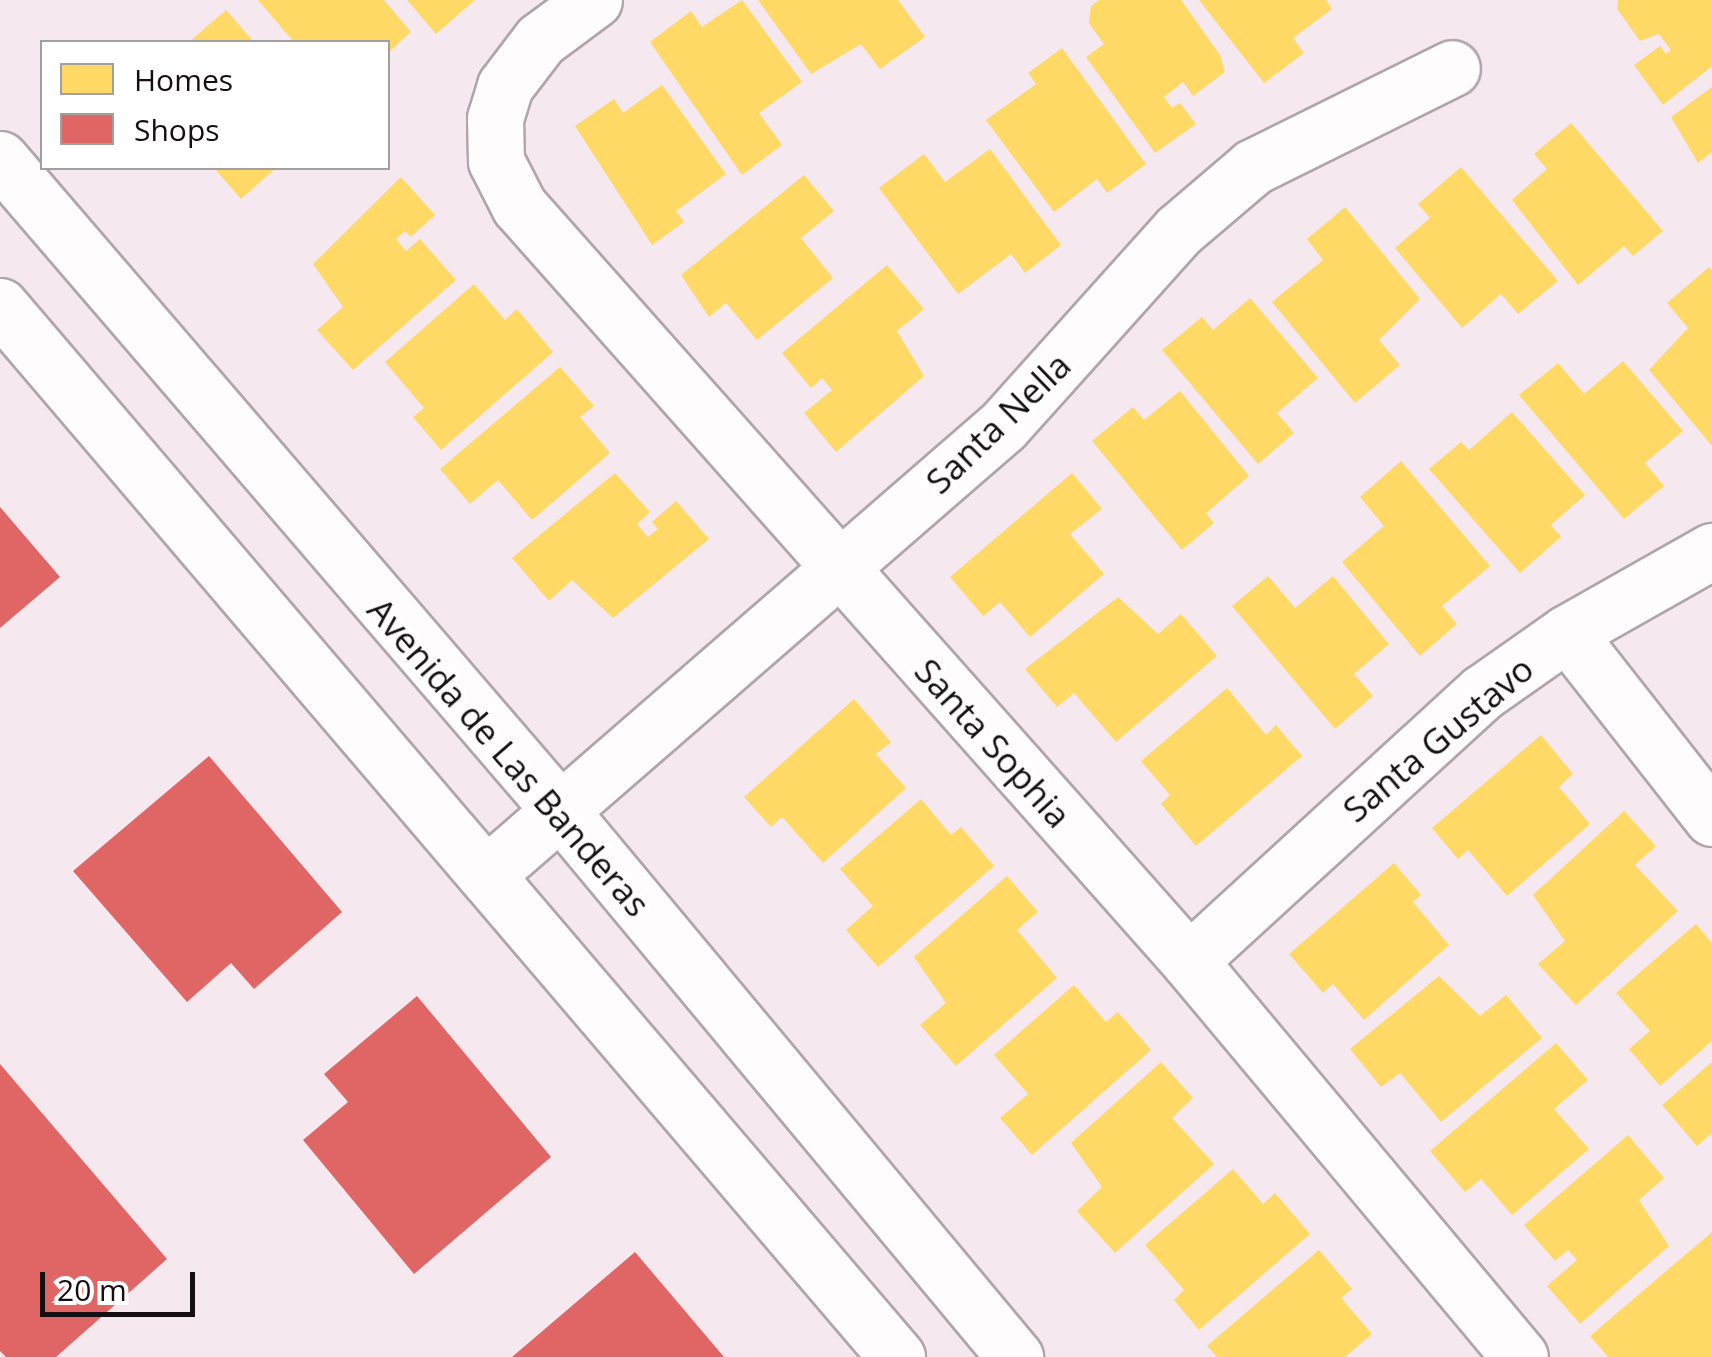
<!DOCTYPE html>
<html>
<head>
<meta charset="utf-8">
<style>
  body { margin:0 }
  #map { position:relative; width:1712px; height:1357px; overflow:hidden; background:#f5e8ef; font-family:"Open Sans",sans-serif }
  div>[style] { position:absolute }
  .homes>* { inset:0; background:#ffd966 }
  .shops>* { inset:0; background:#e06666 }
  .roads { filter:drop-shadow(2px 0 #afa5aa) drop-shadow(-2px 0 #afa5aa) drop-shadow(0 2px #afa5aa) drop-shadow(0 -2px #afa5aa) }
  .minor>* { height:55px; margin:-27.5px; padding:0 27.5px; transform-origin:27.5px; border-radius:27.5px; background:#fefcfd }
  .major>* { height:55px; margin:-27.5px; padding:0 27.5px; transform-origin:27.5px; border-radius:27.5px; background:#fefcfd }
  span { translate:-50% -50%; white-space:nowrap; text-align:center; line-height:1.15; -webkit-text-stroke:10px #fff; paint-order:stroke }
  .street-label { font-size:35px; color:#150e12 }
  .legend { position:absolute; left:40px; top:40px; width:350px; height:130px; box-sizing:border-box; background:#fff; border:2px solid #a19fa0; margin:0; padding:12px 18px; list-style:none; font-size:30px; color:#150e12 }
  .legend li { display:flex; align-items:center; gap:20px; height:50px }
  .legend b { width:50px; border:2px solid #a19fa0 }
  .scale { position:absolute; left:40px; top:1272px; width:155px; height:45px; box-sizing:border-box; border:5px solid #150e12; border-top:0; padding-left:12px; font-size:30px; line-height:35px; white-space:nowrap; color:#150e12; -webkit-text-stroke:8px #fff; paint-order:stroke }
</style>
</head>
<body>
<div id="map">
  <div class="homes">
    <div style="clip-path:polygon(258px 0,384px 0,411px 32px,388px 53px,388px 42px,294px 42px)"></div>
    <div style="clip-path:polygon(407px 0,475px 0,436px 34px)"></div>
    <div style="clip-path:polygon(742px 0,802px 82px,759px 113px,782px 145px,742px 175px,650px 42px,691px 11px,702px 27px)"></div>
    <div style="clip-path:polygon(758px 0,898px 0,925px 37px,880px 69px,861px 44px,811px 74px)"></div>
    <div style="clip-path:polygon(1099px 0,1181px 0,1220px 55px,1225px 72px,1193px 96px,1183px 82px,1164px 97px,1172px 108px,1180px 103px,1196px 124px,1155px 153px,1086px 57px,1104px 44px,1089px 23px,1091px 6px)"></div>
    <div style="clip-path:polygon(1199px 0,1326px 0,1332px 9px,1293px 38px,1304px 53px,1264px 83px)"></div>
    <div style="clip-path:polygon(1618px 0,1712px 0,1712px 66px,1663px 105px,1634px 65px,1660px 46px,1666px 54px,1671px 50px,1659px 34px,1640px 41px,1617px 9px)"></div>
    <div style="clip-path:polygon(226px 10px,254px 42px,189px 42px)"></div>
    <div style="clip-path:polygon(1062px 48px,1146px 164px,1107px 193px,1097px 179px,1054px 212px,986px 120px,1036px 84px,1028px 73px)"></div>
    <div style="clip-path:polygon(662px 85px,726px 174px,676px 211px,684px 222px,652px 245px,575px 126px,614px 99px,623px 113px)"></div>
    <div style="clip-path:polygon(1712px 87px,1712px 152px,1698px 163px,1671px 117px)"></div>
    <div style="clip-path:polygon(1571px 123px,1663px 231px,1633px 256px,1624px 246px,1578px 285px,1512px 200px,1547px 169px,1534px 154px)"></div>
    <div style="clip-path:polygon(990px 149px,1061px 245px,1025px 273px,1011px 254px,958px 294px,879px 188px,924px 154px,945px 182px)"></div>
    <div style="clip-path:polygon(1461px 167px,1558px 281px,1518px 314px,1501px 294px,1462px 328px,1395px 248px,1430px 218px,1418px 204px)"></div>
    <div style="clip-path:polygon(214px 168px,276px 168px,241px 199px)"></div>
    <div style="clip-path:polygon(804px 175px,834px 211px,801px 238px,833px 278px,757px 340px,726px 303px,709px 317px,681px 275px)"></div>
    <div style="clip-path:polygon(401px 177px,435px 215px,411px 237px,405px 231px,396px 239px,406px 251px,420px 239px,456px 280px,353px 370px,317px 330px,343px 307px,313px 264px)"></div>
    <div style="clip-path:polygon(1345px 207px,1420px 299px,1379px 340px,1400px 365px,1355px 403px,1272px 302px,1323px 260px,1307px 239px)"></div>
    <div style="clip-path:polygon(887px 265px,924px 309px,897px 331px,924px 376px,836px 452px,804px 413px,832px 390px,822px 378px,811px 388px,782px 353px)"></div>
    <div style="clip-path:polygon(1709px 267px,1712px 270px,1712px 446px,1649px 370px,1688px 328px,1667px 303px)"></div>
    <div style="clip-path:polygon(474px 284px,505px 320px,517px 309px,553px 352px,441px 450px,413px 417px,424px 408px,385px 362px)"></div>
    <div style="clip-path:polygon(1250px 298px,1318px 378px,1277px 413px,1294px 433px,1258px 464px,1162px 350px,1202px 317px,1213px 330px)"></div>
    <div style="clip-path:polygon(1623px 361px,1683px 431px,1645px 463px,1664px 486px,1624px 519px,1519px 395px,1558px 363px,1584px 394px)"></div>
    <div style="clip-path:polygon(560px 367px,594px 406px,580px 417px,610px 453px,532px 520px,498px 480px,470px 504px,440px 469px)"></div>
    <div style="clip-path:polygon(1180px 391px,1249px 476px,1206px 513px,1214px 523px,1182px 550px,1092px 441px,1133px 407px,1144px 420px)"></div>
    <div style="clip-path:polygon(1512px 412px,1585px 495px,1551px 525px,1561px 537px,1520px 573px,1429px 469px,1461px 442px,1469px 450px)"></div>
    <div style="clip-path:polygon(1401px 461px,1490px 566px,1442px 606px,1457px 624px,1420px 656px,1342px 562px,1384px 526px,1360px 497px)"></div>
    <div style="clip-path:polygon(615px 473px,650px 512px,637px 524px,648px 537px,658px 529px,652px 522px,676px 501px,709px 539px,613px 618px,572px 580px,549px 601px,512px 558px)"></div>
    <div style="clip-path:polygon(1072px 473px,1102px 509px,1070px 534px,1104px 574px,1030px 637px,1000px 602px,983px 616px,950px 577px)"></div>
    <div style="clip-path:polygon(1268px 576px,1295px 608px,1333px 576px,1389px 644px,1354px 674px,1373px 696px,1335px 729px,1232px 606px)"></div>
    <div style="clip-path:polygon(1118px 597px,1158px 634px,1181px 614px,1217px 656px,1116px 742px,1074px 693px,1057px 707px,1025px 669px)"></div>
    <div style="clip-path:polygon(1227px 688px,1266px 735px,1276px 725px,1302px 756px,1196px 846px,1161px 804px,1170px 795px,1141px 761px)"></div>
    <div style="clip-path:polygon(854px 699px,891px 742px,876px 754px,906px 788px,823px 863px,782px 817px,771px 827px,744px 797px)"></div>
    <div style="clip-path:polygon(1541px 735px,1573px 774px,1559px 787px,1590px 824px,1507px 896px,1468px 850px,1458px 859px,1432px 828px)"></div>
    <div style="clip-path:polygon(921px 799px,951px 835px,961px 827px,994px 866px,878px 967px,846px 930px,873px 906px,840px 869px)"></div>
    <div style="clip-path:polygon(1624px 811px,1656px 846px,1635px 865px,1678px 911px,1576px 1005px,1538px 964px,1565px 941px,1533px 895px)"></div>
    <div style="clip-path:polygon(1394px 863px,1421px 895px,1413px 902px,1449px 945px,1364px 1020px,1333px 984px,1323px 993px,1289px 954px)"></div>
    <div style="clip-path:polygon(1007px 876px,1038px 912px,1017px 930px,1057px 978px,956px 1066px,920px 1025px,946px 1003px,914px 957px)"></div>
    <div style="clip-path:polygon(1696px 924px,1712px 943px,1712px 1041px,1660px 1086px,1629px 1049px,1650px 1031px,1616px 993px)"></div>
    <div style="clip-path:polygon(1439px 976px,1480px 1016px,1506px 995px,1542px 1038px,1441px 1122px,1400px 1073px,1381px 1087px,1350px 1049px)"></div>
    <div style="clip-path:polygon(1074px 985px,1106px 1022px,1118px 1012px,1151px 1050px,1032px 1155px,1000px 1118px,1028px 1094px,994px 1055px)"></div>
    <div style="clip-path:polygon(1556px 1043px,1588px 1080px,1554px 1109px,1589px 1149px,1512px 1215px,1481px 1179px,1465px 1192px,1430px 1151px)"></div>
    <div style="clip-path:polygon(1161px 1062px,1193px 1098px,1172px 1118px,1214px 1164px,1115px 1253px,1077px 1211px,1102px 1187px,1071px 1143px)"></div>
    <div style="clip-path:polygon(1712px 1062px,1712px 1133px,1697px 1146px,1662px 1105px)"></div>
    <div style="clip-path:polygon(1628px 1135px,1664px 1178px,1639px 1200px,1669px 1246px,1580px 1324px,1547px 1286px,1577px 1260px,1568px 1250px,1555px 1261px,1524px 1225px)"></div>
    <div style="clip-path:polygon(1233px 1169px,1263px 1204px,1275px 1193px,1310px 1234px,1199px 1330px,1174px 1300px,1184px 1290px,1145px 1245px)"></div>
    <div style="clip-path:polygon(1712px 1232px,1712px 1357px,1608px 1357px,1590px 1336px)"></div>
    <div style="clip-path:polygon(1319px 1250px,1352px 1289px,1341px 1298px,1372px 1334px,1345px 1357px,1217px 1357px,1207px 1346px)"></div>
  </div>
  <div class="shops">
    <div style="clip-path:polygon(0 507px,60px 577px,0 628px)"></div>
    <div style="clip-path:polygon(209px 756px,342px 912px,254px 989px,231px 963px,187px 1002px,73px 871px)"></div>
    <div style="clip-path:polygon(417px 996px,551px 1157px,414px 1274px,303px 1140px,348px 1102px,324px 1074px)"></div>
    <div style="clip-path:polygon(0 1064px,167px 1259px,56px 1357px,6px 1357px,0 1351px)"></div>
    <div style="clip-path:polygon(635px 1252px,724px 1357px,512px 1357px)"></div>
  </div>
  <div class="roads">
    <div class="minor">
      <div style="left:594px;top:0;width:67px;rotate:143.5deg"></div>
      <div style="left:540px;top:40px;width:58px;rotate:127.3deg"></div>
      <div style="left:505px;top:86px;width:34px;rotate:107deg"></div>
      <div style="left:495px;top:118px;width:43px;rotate:88.7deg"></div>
      <div style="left:496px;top:161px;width:51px;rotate:62.9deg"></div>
      <div style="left:519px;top:206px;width:1009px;rotate:48.41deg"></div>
      <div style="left:1189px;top:961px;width:516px;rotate:50.11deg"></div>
      <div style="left:1567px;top:633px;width:235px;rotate:51.9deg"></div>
      <div style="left:487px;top:874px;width:683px;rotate:-40.97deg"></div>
      <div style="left:1003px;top:426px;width:263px;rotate:-48.1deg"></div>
      <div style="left:1179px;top:230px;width:97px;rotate:-40.4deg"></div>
      <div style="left:1253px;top:167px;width:222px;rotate:-26.4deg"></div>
      <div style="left:1189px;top:961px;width:398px;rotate:-42.5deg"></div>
      <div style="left:1483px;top:692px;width:103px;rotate:-35.1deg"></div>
      <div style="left:1567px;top:633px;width:167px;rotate:-29.5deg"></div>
    </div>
    <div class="major">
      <div style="left:0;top:159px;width:864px;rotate:49.32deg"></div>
      <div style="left:563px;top:814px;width:707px;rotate:50.23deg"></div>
      <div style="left:0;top:306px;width:1382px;rotate:49.52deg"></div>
    </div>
  </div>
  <div class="street-label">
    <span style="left:998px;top:423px;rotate:-44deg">Santa Nella</span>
    <span style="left:1438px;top:739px;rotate:-40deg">Santa Gustavo</span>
    <span style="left:993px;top:743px;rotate:48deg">Santa Sophia</span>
    <span style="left:509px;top:757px;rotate:49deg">Avenida de Las Banderas</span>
  </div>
  <ul class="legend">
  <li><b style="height:28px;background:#ffd966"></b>Homes</li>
  <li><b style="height:28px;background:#e06666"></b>Shops</li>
  </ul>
  <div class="scale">20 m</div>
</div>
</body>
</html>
